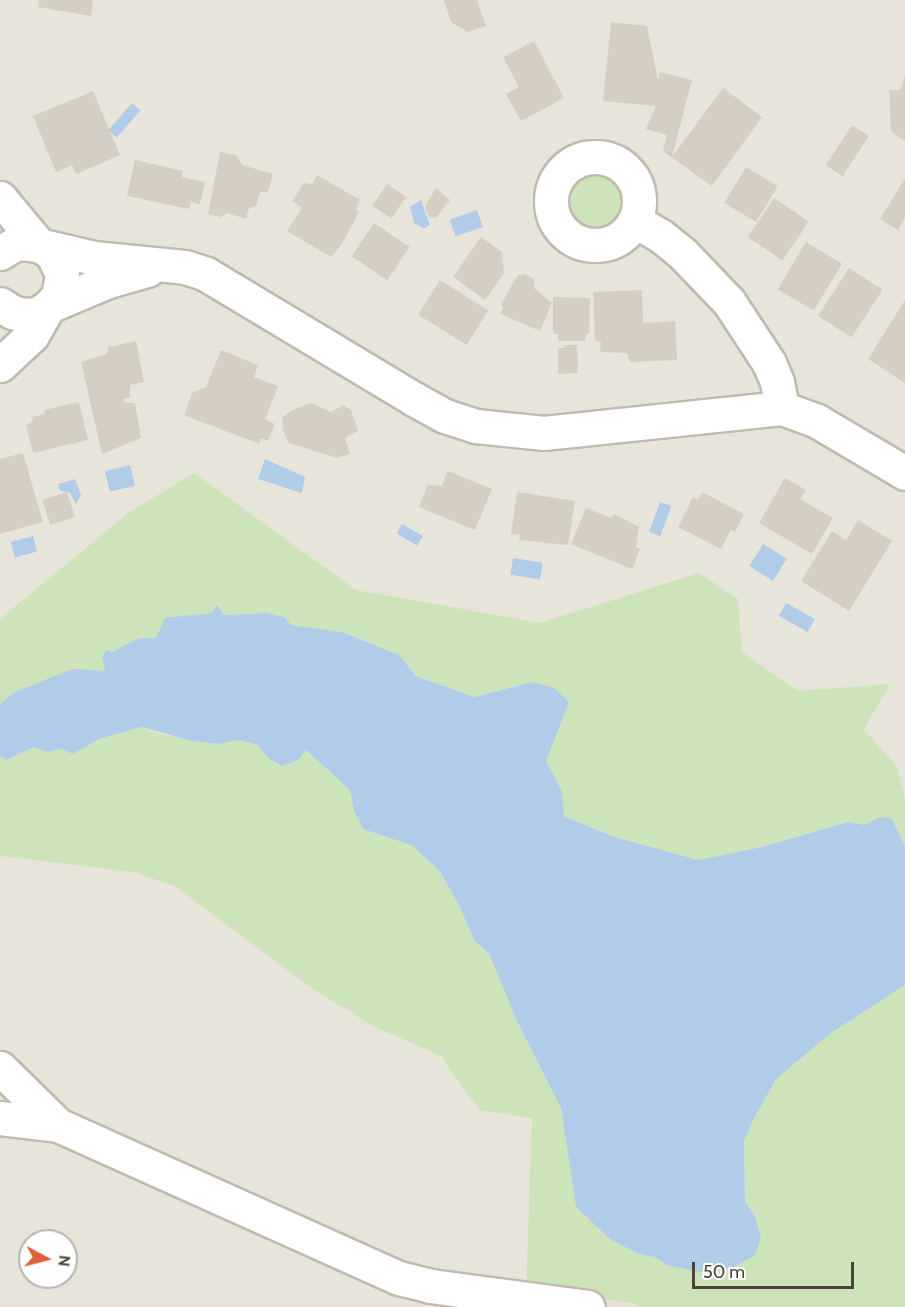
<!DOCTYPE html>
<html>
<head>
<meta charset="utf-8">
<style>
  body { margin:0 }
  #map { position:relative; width:905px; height:1307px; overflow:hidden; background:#f4f2ec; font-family:Cabin,sans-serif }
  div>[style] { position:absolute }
  .residential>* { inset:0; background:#e7e5da }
  .green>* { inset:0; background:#cde3ba }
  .round { border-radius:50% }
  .water>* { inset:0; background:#b0cce9; transform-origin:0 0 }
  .building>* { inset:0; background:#d4cfc2; transform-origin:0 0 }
  .roads { filter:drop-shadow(2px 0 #bfbbaf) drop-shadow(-2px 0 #bfbbaf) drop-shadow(0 2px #bfbbaf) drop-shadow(0 -2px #bfbbaf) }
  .minor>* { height:33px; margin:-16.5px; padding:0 16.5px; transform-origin:16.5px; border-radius:16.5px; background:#fff }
  .minor>.ring { margin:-16.5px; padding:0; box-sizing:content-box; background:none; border:33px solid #fff; border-radius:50% }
  span { translate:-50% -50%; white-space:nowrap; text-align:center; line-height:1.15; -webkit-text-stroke:4.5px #fff; paint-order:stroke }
  .north { position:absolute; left:18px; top:1229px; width:60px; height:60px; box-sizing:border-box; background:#fff; border:2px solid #b6b4b0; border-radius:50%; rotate:97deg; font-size:16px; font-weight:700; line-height:24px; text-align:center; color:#48443a }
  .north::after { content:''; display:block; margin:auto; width:21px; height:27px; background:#e25f35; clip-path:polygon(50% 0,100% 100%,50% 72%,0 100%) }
  .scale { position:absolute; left:692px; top:1262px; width:162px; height:27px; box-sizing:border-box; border:3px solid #48443a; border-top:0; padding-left:8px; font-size:18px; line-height:21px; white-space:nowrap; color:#48443a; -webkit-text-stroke:4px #fff; paint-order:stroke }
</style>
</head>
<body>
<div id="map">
  <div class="residential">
    <div style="clip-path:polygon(evenodd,0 0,905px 0,905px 1307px,0 1307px,0 0,30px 1241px,66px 1241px,66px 1277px,30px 1277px,30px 1241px)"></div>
  </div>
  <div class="green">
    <div class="round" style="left:562px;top:168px;width:66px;height:66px"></div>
    <div style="clip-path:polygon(194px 473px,356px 590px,540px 623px,699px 573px,738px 599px,742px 652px,798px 691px,890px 684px,864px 729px,897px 767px,905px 798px,905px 847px,892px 819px,865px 825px,848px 822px,762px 847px,698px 860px,614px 837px,564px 816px,562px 791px,546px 761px,533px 682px,474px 697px,416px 676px,399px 655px,342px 632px,291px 625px,265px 613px,224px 615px,217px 605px,212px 613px,191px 616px,156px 638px,139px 638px,112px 652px,105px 671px,15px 692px,0 704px,0 619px,127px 514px)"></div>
    <div style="clip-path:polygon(142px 727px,159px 734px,219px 744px,239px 740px,258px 745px,267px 757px,306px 750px,350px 790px,354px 811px,363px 829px,411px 845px,439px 870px,459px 905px,474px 940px,489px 954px,517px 1021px,561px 1108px,576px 1207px,639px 1254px,655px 1257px,666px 1265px,736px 1266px,755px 1255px,761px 1238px,755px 1217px,745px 1201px,744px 1140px,753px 1120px,776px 1079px,831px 1033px,905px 985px,905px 1307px,640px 1307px,634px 1303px,526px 1290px,532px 1118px,479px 1110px,441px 1056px,371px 1025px,310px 987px,176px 887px,134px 872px,0 856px,0 756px,6px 760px,34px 747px,48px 752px,61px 749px,73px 754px,99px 739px)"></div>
  </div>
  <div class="water">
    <div style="left:132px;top:103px;width:11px;height:36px;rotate:41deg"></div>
    <div style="clip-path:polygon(421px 200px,430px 225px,424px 228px,414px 223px,410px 207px)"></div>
    <div style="left:477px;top:210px;width:18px;height:29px;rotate:71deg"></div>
    <div style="clip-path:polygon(265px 459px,305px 477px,302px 493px,258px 479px)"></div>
    <div style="left:130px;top:465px;width:21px;height:26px;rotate:76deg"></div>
    <div style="clip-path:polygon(75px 479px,81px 495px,76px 504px,69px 492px,60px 491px,58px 484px)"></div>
    <div style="left:660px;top:502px;width:12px;height:32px;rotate:20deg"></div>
    <div style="left:402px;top:524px;width:24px;height:11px;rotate:30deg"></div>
    <div style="left:33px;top:536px;width:16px;height:23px;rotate:75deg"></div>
    <div style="left:763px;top:544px;width:28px;height:26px;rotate:32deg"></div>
    <div style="left:513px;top:558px;width:30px;height:17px;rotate:9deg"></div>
    <div style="left:786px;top:603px;width:33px;height:15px;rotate:29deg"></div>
    <div style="clip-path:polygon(217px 605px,224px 615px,265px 613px,284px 617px,291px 625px,342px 632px,399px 655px,416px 676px,474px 697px,533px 682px,554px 688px,569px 702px,546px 761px,562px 791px,564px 816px,614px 837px,698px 860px,762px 847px,848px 822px,865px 825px,880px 817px,892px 819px,905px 847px,905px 985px,831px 1033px,776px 1079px,753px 1120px,744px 1141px,745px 1201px,755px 1217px,761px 1238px,755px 1255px,736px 1266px,705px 1273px,666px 1265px,655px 1257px,639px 1254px,610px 1239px,576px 1207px,561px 1108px,517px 1021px,489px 954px,474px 940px,459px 905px,439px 870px,411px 845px,363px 829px,354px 811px,350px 790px,306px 750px,298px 760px,282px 766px,267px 757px,258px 745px,239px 740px,219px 744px,192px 741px,142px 727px,99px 739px,73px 754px,61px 749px,48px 752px,34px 747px,6px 760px,0 756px,0 704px,15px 692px,72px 669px,105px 671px,102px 657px,107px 650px,112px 652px,139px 638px,156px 638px,165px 618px,212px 613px)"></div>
  </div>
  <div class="building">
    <div style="clip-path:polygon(39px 0,93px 0,91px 16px,38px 7px)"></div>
    <div style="clip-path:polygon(444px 0,477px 0,486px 26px,468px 32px,451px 22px)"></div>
    <div style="clip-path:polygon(611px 22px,647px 26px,658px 80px,660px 72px,692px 80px,672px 157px,723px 88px,762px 117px,712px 186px,663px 151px,667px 135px,646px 129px,656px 106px,603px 101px)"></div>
    <div style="clip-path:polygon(534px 41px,564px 98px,521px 121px,506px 94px,519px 87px,503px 57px)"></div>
    <div style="clip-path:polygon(905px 76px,905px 141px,891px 131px,889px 90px,900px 90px)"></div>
    <div style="clip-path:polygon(93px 91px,120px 155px,76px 174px,72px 165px,56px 172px,33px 116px)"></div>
    <div style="left:852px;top:125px;width:20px;height:48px;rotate:33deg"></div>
    <div style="clip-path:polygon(220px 152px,237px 155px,242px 165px,273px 174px,268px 192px,260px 192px,256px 206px,249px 208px,246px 219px,227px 213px,221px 217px,208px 214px)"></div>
    <div style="clip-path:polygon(135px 160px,183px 171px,182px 177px,205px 182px,200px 204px,191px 202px,189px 209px,127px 196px)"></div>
    <div style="left:746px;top:167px;width:37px;height:42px;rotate:31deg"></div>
    <div style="clip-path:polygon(317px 175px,360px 200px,356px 209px,359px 212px,342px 244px,331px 257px,287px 231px,302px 208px,292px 201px,304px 183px,312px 184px)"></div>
    <div style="clip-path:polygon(905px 178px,905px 217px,898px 230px,880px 219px)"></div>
    <div style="left:387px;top:184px;width:23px;height:26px;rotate:34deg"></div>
    <div style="clip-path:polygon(436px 188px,450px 200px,436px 218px,429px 217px,425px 206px)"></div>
    <div style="left:774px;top:198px;width:42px;height:47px;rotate:34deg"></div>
    <div style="left:374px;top:223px;width:43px;height:40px;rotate:34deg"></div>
    <div style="clip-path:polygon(481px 237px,502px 252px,504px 273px,485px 300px,453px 277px)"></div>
    <div style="left:806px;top:242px;width:42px;height:55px;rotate:31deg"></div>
    <div style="left:849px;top:268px;width:40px;height:57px;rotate:33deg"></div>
    <div style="clip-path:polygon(525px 274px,535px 280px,534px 288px,552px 303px,540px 331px,500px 314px,503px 307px,501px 304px,518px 275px)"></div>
    <div style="left:440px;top:280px;width:57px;height:41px;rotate:32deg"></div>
    <div style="clip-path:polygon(642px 290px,643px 323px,675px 321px,677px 360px,630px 362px,627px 353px,600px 352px,601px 342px,595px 340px,593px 292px)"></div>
    <div style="clip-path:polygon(553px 297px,590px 298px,589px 333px,586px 334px,585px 341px,558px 341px,558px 334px,553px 334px)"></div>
    <div style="clip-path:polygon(905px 300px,905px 383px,868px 359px)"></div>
    <div style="clip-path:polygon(136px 341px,144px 382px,130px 385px,130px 398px,124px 398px,124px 402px,135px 403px,141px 438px,102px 454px,81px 362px,107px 354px,108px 347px)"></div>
    <div style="clip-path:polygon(564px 345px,577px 345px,578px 373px,558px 374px,558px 348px,564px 348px)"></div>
    <div style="clip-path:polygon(221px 350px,258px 365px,254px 377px,278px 386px,265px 419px,275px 424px,268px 441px,261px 438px,259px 444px,184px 415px,192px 393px,206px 387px)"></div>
    <div style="clip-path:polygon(79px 402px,88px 440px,33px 453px,26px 425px,32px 422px,33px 417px,45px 414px,44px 410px)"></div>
    <div style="clip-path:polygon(311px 403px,331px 412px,343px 405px,351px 410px,358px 431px,345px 438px,350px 454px,337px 458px,289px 443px,283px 430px,282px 418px,292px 410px)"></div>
    <div style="clip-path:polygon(23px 453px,43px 522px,0 534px,0 459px)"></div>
    <div style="clip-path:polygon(448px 471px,492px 489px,475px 530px,419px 507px,428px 485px,442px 486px)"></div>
    <div style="clip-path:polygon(785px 478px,806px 490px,800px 499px,833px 518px,812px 554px,759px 523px)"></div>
    <div style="left:67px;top:492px;width:26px;height:26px;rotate:72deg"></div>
    <div style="clip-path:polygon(517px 492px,575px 501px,568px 545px,519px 540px,520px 535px,511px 534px)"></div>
    <div style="clip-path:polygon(702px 492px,744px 514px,735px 532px,731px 530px,721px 549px,678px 527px,693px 497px,698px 500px)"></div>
    <div style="clip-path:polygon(586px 508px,611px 518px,614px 514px,639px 527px,636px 547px,640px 549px,632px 569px,571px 544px)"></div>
    <div style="clip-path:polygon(858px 520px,892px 541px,849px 611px,801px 581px,832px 531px,846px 540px)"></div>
  </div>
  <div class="roads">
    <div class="minor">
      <div class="ring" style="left:551px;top:157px;width:55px;height:55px"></div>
      <div style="left:0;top:198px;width:61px;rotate:50.3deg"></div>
      <div style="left:635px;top:221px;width:30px;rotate:30deg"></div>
      <div style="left:661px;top:236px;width:28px;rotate:39deg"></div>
      <div style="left:683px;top:254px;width:66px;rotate:46.2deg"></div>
      <div style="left:729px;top:302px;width:73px;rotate:56.7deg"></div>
      <div style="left:769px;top:363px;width:21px;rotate:67deg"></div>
      <div style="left:777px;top:382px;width:26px;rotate:79deg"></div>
      <div style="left:43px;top:246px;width:52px;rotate:13.2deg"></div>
      <div style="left:94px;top:258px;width:91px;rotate:5.6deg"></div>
      <div style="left:185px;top:267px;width:22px;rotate:18deg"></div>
      <div style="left:206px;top:274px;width:243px;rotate:31deg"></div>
      <div style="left:414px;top:399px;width:35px;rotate:29deg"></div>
      <div style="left:445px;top:416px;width:33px;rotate:18deg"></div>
      <div style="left:476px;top:426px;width:68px;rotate:5.9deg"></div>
      <div style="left:544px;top:433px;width:239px;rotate:-6deg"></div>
      <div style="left:782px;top:408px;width:37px;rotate:20deg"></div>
      <div style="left:817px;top:421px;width:102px;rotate:30.6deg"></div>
      <div style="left:0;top:253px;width:19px;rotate:-32deg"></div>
      <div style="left:16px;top:243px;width:23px;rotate:5deg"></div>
      <div style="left:39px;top:245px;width:15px;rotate:32deg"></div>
      <div style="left:52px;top:253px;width:23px;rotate:65deg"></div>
      <div style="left:62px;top:274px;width:22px;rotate:100deg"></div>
      <div style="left:58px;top:296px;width:15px;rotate:132deg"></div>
      <div style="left:48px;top:307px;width:13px;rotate:148deg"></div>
      <div style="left:37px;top:314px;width:13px;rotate:176deg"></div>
      <div style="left:24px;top:315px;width:12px;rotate:-166deg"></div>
      <div style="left:12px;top:312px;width:14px;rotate:-146deg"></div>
      <div style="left:51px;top:305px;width:62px;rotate:-22.8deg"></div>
      <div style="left:108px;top:281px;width:41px;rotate:-15.8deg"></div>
      <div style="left:0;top:365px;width:44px;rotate:-43.2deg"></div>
      <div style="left:32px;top:335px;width:32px;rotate:-60deg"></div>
      <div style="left:0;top:1068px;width:81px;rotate:44.5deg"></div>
      <div style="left:0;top:1118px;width:58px;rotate:6.9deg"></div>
      <div style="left:58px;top:1125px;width:374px;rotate:24.2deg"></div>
      <div style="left:399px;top:1278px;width:33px;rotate:14deg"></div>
      <div style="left:431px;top:1286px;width:158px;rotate:7.6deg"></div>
    </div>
  </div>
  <div class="north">N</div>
  <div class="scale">50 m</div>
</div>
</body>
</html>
